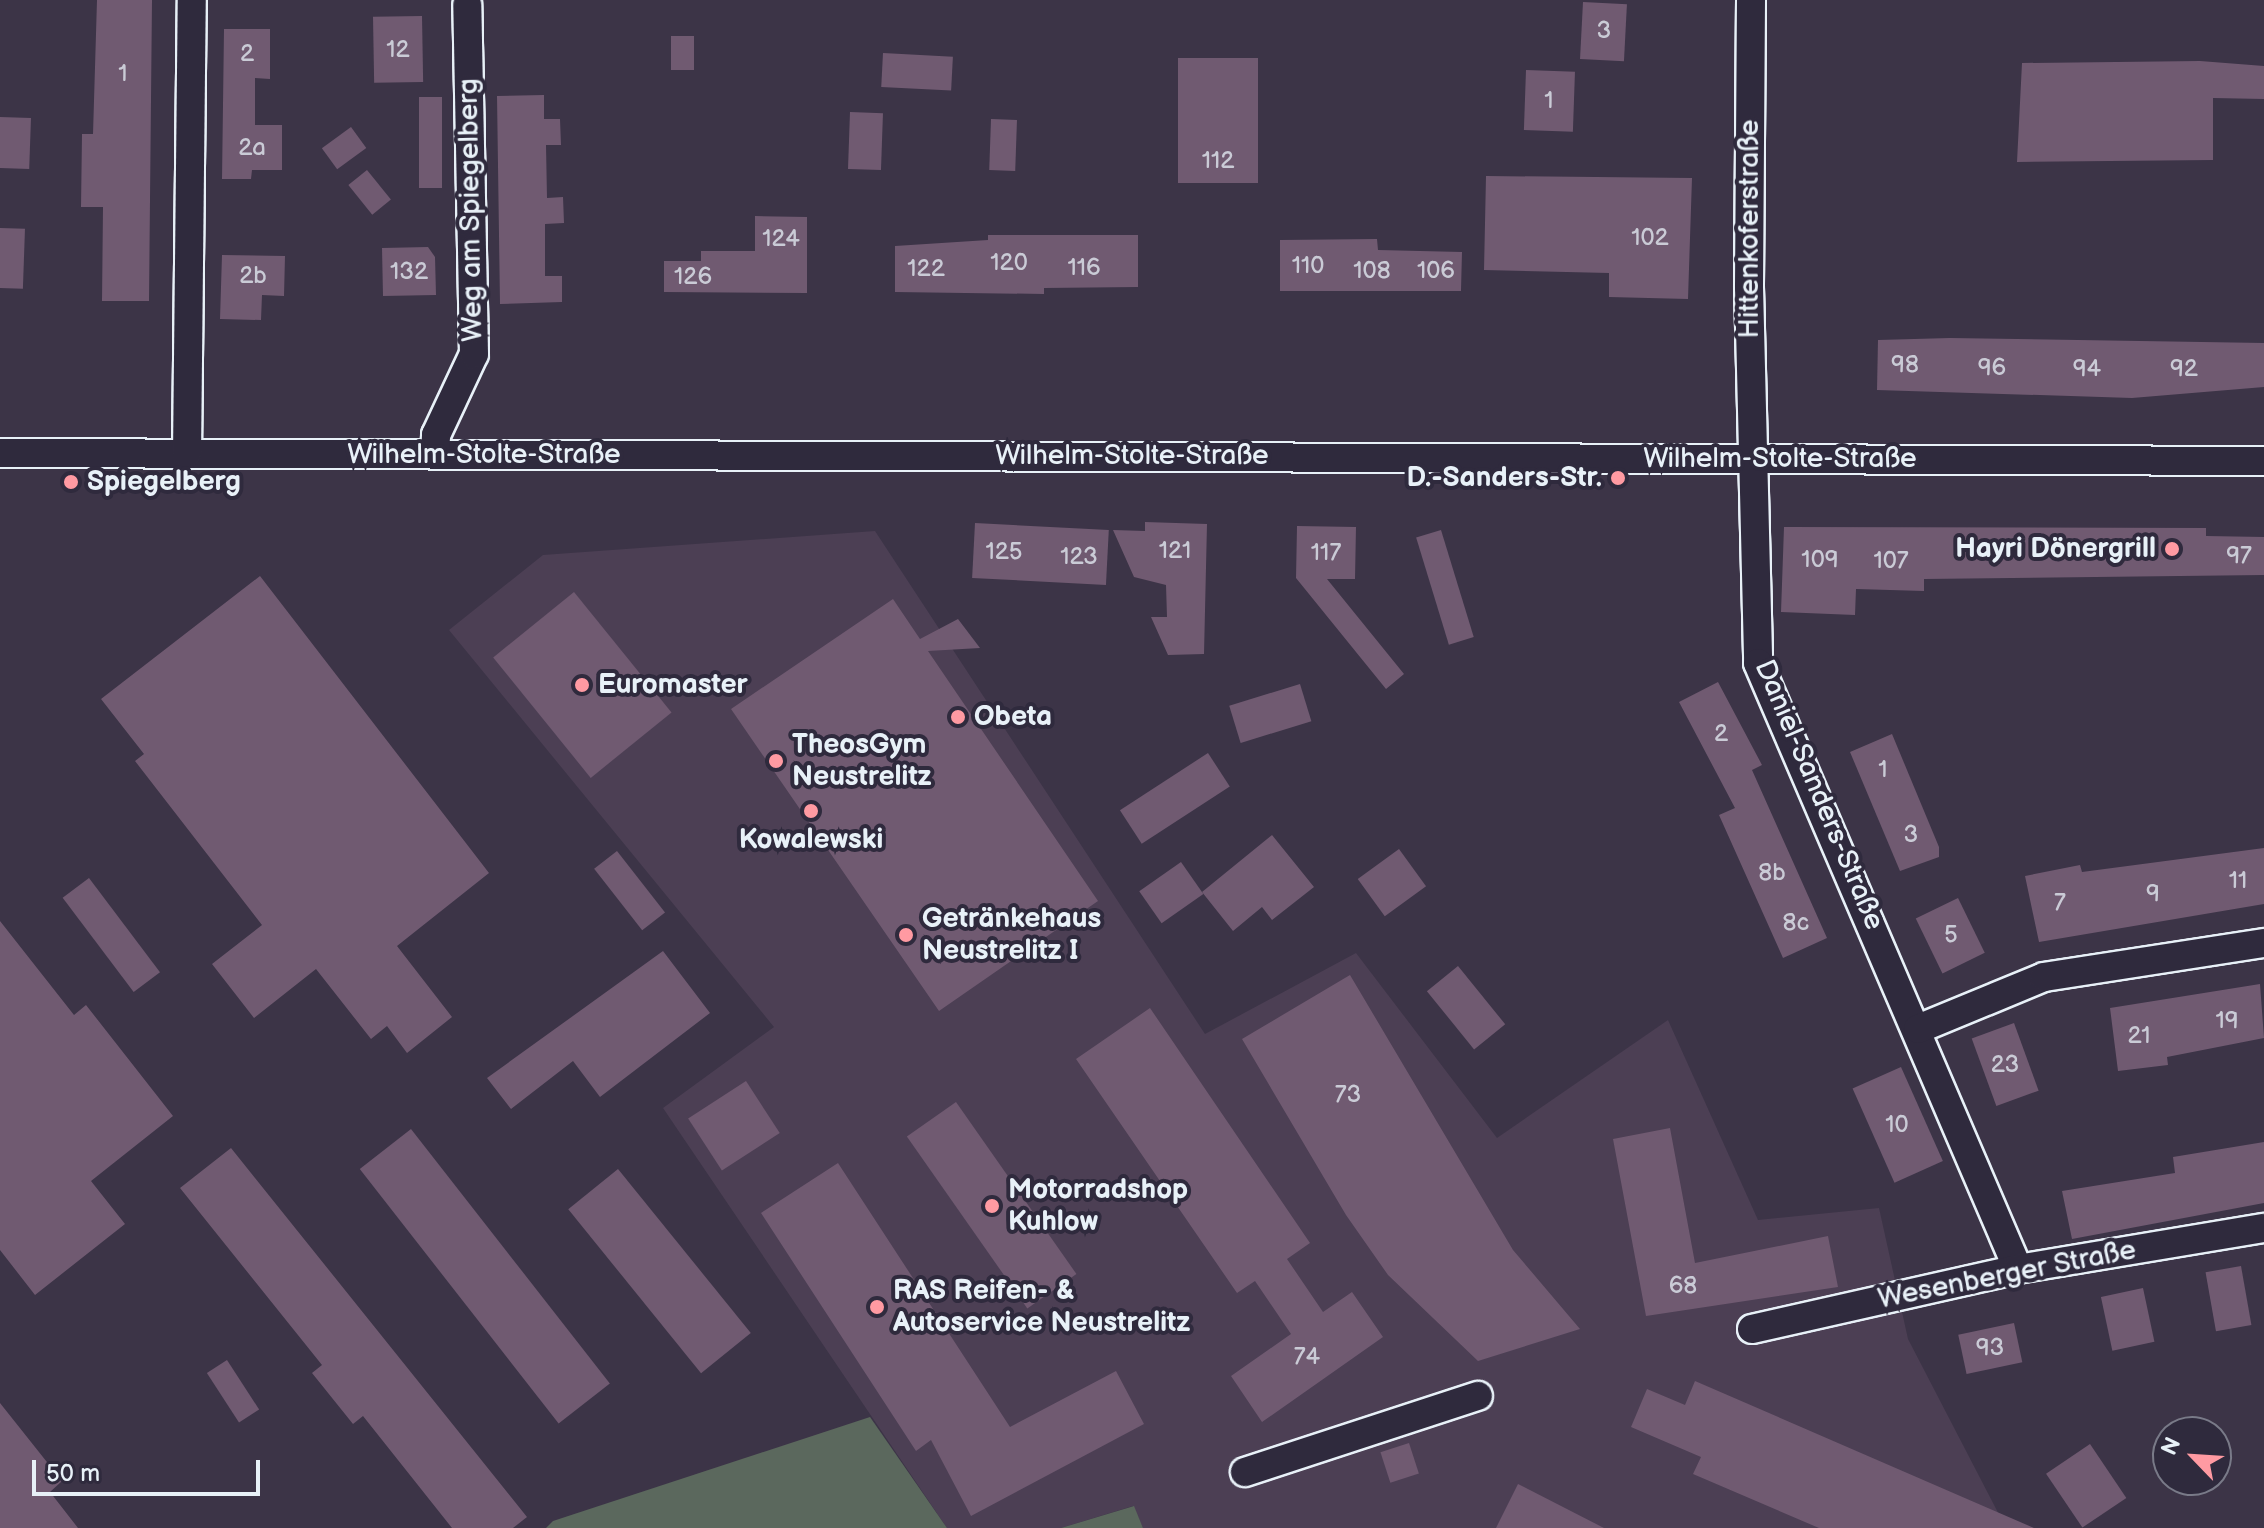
<!DOCTYPE html>
<html>
<head>
<meta charset="utf-8">
<style>
  body { margin:0 }
  #map { position:relative; width:2264px; height:1528px; overflow:hidden; background:#3c3447; font-family:"Balsamiq Sans",sans-serif }
  div>[style] { position:absolute }
  .built>* { inset:0; background:#4c3f54 }
  .green>* { inset:0; background:#5b685d }
  .building>* { inset:0; background:#705a71; transform-origin:0 0 }
  .roads { filter:drop-shadow(2px 0 #e8f1f8) drop-shadow(-2px 0 #e8f1f8) drop-shadow(0 2px #e8f1f8) drop-shadow(0 -2px #e8f1f8) }
  .minor>* { height:28px; margin:-14px; padding:0 14px; transform-origin:14px; border-radius:14px; background:#2f2a3d }
  .dots>* { width:22px; height:22px; translate:-50% -50%; box-sizing:border-box; border:4px solid #2f2a3d; border-radius:50% }
  span { translate:-50% -50%; white-space:nowrap; text-align:center; line-height:1.15; -webkit-text-stroke:8px #2f2a3d; paint-order:stroke }
  .number-label { font-size:24px; color:#cacbd6 }
  .number-label span { -webkit-text-stroke-width:0 }
  .street-label { font-size:28px; color:#e8f1f8 }
  .poi-label { font-size:28px; color:#e8f1f8; font-weight:700 }
  .right { translate:-100% -50%; text-align:right }
  .left { translate:0 -50%; text-align:left }
  .north { position:absolute; left:2152px; top:1416px; width:80px; height:80px; box-sizing:border-box; background:#2f2a3d; border:2px solid #797a88; border-radius:50%; rotate:295deg; font-size:22px; font-weight:700; line-height:32px; text-align:center; color:#e8f1f8 }
  .north::after { content:''; display:block; margin:auto; width:28px; height:36px; background:#ff9aa2; clip-path:polygon(50% 0,100% 100%,50% 72%,0 100%) }
  .scale { position:absolute; left:32px; top:1460px; width:228px; height:36px; box-sizing:border-box; border:4px solid #e8f1f8; border-top:0; padding-left:10px; font-size:24px; line-height:28px; white-space:nowrap; color:#e8f1f8; -webkit-text-stroke:6px #2f2a3d; paint-order:stroke }
</style>
</head>
<body>
<div id="map">
  <div class="built">
    <div style="clip-path:polygon(875px 531px,1205px 1034px,1356px 953px,1497px 1138px,1668px 1020px,1758px 1220px,1879px 1208px,1908px 1339px,2006px 1528px,1143px 1528px,1133px 1506px,1061px 1528px,947px 1528px,663px 1108px,774px 1027px,449px 630px,543px 555px)"></div>
  </div>
  <div class="green">
    <div style="clip-path:polygon(870px 1417px,947px 1528px,546px 1528px,553px 1521px)"></div>
    <div style="clip-path:polygon(1134px 1506px,1143px 1528px,1061px 1528px)"></div>
  </div>
  <div class="building">
    <div style="clip-path:polygon(97px 0,152px 0,149px 301px,102px 301px,103px 207px,81px 207px,82px 134px,93px 134px)"></div>
    <div style="left:1583px;top:2px;width:44px;height:57px;rotate:3deg"></div>
    <div style="left:422px;top:16px;width:66px;height:49px;rotate:89deg"></div>
    <div style="clip-path:polygon(224px 29px,270px 29px,270px 79px,255px 78px,255px 125px,282px 125px,282px 170px,252px 170px,251px 179px,222px 179px)"></div>
    <div style="left:671px;top:36px;width:23px;height:34px"></div>
    <div style="left:883px;top:53px;width:70px;height:34px;rotate:3deg"></div>
    <div style="left:1178px;top:58px;width:80px;height:125px"></div>
    <div style="clip-path:polygon(2200px 61px,2264px 66px,2264px 99px,2213px 98px,2213px 160px,2017px 162px,2022px 63px)"></div>
    <div style="left:1526px;top:70px;width:49px;height:60px;rotate:2deg"></div>
    <div style="clip-path:polygon(544px 95px,544px 119px,560px 119px,561px 145px,546px 145px,547px 198px,563px 197px,564px 223px,545px 224px,545px 276px,562px 276px,562px 302px,500px 304px,497px 96px)"></div>
    <div style="left:419px;top:97px;width:23px;height:91px"></div>
    <div style="left:850px;top:112px;width:33px;height:57px;rotate:2deg"></div>
    <div style="left:0;top:117px;width:31px;height:51px;rotate:2deg"></div>
    <div style="left:991px;top:119px;width:26px;height:51px;rotate:2deg"></div>
    <div style="left:351px;top:127px;width:26px;height:36px;rotate:54deg"></div>
    <div style="left:367px;top:170px;width:38px;height:24px;rotate:51deg"></div>
    <div style="clip-path:polygon(1486px 176px,1692px 178px,1688px 299px,1609px 297px,1609px 273px,1484px 270px)"></div>
    <div style="clip-path:polygon(755px 216px,807px 217px,807px 293px,664px 292px,664px 261px,701px 261px,701px 251px,755px 251px)"></div>
    <div style="left:0;top:228px;width:25px;height:60px;rotate:2deg"></div>
    <div style="clip-path:polygon(988px 235px,1138px 235px,1138px 287px,1044px 288px,1044px 294px,895px 292px,895px 246px,988px 240px)"></div>
    <div style="clip-path:polygon(1377px 239px,1378px 250px,1462px 252px,1461px 291px,1280px 291px,1280px 240px)"></div>
    <div style="clip-path:polygon(428px 247px,435px 257px,436px 295px,383px 296px,382px 248px)"></div>
    <div style="clip-path:polygon(222px 255px,285px 256px,284px 296px,262px 295px,261px 320px,220px 319px)"></div>
    <div style="clip-path:polygon(1950px 338px,2264px 343px,2264px 387px,2132px 398px,1877px 390px,1878px 340px)"></div>
    <div style="clip-path:polygon(1145px 522px,1207px 524px,1204px 654px,1168px 655px,1151px 617px,1167px 617px,1166px 585px,1134px 577px,1113px 530px,1145px 531px)"></div>
    <div style="left:975px;top:523px;width:134px;height:55px;rotate:3deg"></div>
    <div style="clip-path:polygon(1297px 526px,1356px 527px,1355px 579px,1327px 579px,1404px 674px,1386px 689px,1296px 578px)"></div>
    <div style="clip-path:polygon(1784px 527px,2206px 528px,2206px 536px,2264px 537px,2264px 575px,1924px 579px,1924px 591px,1856px 589px,1855px 615px,1781px 612px)"></div>
    <div style="left:1441px;top:530px;width:112px;height:26px;rotate:73deg"></div>
    <div style="clip-path:polygon(260px 576px,489px 873px,397px 946px,452px 1017px,407px 1053px,387px 1026px,371px 1039px,316px 969px,254px 1018px,212px 964px,262px 925px,135px 761px,144px 754px,101px 699px)"></div>
    <div style="left:574px;top:592px;width:155px;height:104px;rotate:51deg"></div>
    <div style="clip-path:polygon(893px 599px,920px 639px,958px 619px,980px 648px,928px 651px,1098px 901px,939px 1011px,731px 709px)"></div>
    <div style="clip-path:polygon(1718px 682px,1762px 765px,1752px 770px,1827px 938px,1783px 958px,1719px 815px,1735px 808px,1679px 702px)"></div>
    <div style="left:1300px;top:684px;width:39px;height:74px;rotate:73deg"></div>
    <div style="clip-path:polygon(1892px 734px,1939px 847px,1939px 857px,1900px 871px,1850px 752px)"></div>
    <div style="left:1208px;top:753px;width:40px;height:105px;rotate:57deg"></div>
    <div style="clip-path:polygon(1272px 835px,1314px 887px,1272px 920px,1262px 907px,1233px 931px,1202px 892px)"></div>
    <div style="clip-path:polygon(2264px 848px,2264px 904px,2039px 942px,2025px 876px,2080px 865px,2082px 872px)"></div>
    <div style="left:1399px;top:849px;width:46px;height:51px;rotate:54deg"></div>
    <div style="left:617px;top:851px;width:78px;height:29px;rotate:52deg"></div>
    <div style="left:1181px;top:862px;width:39px;height:51px;rotate:55deg"></div>
    <div style="left:89px;top:878px;width:118px;height:33px;rotate:53deg"></div>
    <div style="left:1958px;top:898px;width:61px;height:47px;rotate:64deg"></div>
    <div style="clip-path:polygon(0 921px,74px 1015px,86px 1005px,173px 1116px,91px 1181px,125px 1224px,35px 1295px,0 1250px)"></div>
    <div style="clip-path:polygon(663px 951px,710px 1013px,600px 1097px,573px 1061px,511px 1109px,487px 1078px)"></div>
    <div style="left:1458px;top:966px;width:75px;height:40px;rotate:51deg"></div>
    <div style="clip-path:polygon(1350px 975px,1513px 1250px,1580px 1329px,1478px 1361px,1388px 1275px,1346px 1215px,1242px 1039px)"></div>
    <div style="clip-path:polygon(2260px 984px,2264px 1038px,2167px 1057px,2168px 1065px,2118px 1071px,2110px 1008px)"></div>
    <div style="clip-path:polygon(1150px 1008px,1310px 1243px,1287px 1259px,1323px 1312px,1352px 1292px,1383px 1337px,1262px 1422px,1231px 1376px,1291px 1334px,1255px 1281px,1237px 1293px,1076px 1059px)"></div>
    <div style="left:2014px;top:1023px;width:72px;height:45px;rotate:70deg"></div>
    <div style="left:1901px;top:1067px;width:103px;height:53px;rotate:66deg"></div>
    <div style="left:746px;top:1081px;width:62px;height:69px;rotate:57deg"></div>
    <div style="left:956px;top:1102px;width:210px;height:60px;rotate:55deg"></div>
    <div style="clip-path:polygon(1670px 1128px,1695px 1263px,1828px 1236px,1838px 1287px,1646px 1316px,1613px 1139px)"></div>
    <div style="left:411px;top:1129px;width:323px;height:65px;rotate:52deg"></div>
    <div style="clip-path:polygon(2264px 1142px,2264px 1203px,2072px 1239px,2062px 1191px,2175px 1173px,2173px 1157px)"></div>
    <div style="clip-path:polygon(231px 1148px,527px 1517px,513px 1528px,452px 1528px,363px 1416px,353px 1424px,312px 1373px,322px 1365px,180px 1188px)"></div>
    <div style="clip-path:polygon(838px 1163px,1010px 1427px,1116px 1371px,1144px 1424px,971px 1516px,931px 1440px,916px 1451px,761px 1213px)"></div>
    <div style="left:618px;top:1169px;width:211px;height:64px;rotate:51deg"></div>
    <div style="left:2241px;top:1266px;width:60px;height:36px;rotate:80deg"></div>
    <div style="left:2143px;top:1288px;width:55px;height:43px;rotate:78deg"></div>
    <div style="left:2014px;top:1323px;width:40px;height:57px;rotate:78deg"></div>
    <div style="left:227px;top:1360px;width:59px;height:24px;rotate:57deg"></div>
    <div style="clip-path:polygon(1695px 1381px,2034px 1528px,1819px 1528px,1693px 1474px,1701px 1457px,1631px 1427px,1647px 1389px,1685px 1405px)"></div>
    <div style="clip-path:polygon(0 1403px,62px 1481px,50px 1492px,78px 1528px,0 1528px)"></div>
    <div style="left:1409px;top:1443px;width:32px;height:30px;rotate:72deg"></div>
    <div style="left:2090px;top:1444px;width:65px;height:53px;rotate:56deg"></div>
    <div style="clip-path:polygon(1518px 1484px,1604px 1528px,1496px 1528px)"></div>
  </div>
  <div class="roads">
    <div class="minor">
      <div style="left:1751px;top:0;width:287px;rotate:90.4deg"></div>
      <div style="left:1749px;top:287px;width:376px;rotate:88.6deg"></div>
      <div style="left:1758px;top:663px;width:659px;rotate:66.78deg"></div>
      <div style="left:0;top:453px;width:2264px;rotate:0.2deg"></div>
      <div style="left:187px;top:454px;width:454px;rotate:-89.4deg"></div>
      <div style="left:435px;top:455px;width:20px;rotate:-87deg"></div>
      <div style="left:436px;top:435px;width:89px;rotate:-64.9deg"></div>
      <div style="left:474px;top:354px;width:349px;rotate:-91.1deg"></div>
      <div style="left:1918px;top:1029px;width:136px;rotate:-22.4deg"></div>
      <div style="left:2044px;top:977px;width:223px;rotate:-8.8deg"></div>
      <div style="left:1752px;top:1329px;width:273px;rotate:-12.7deg"></div>
      <div style="left:2018px;top:1269px;width:249px;rotate:-9.5deg"></div>
      <div style="left:1245px;top:1472px;width:245px;rotate:-18.1deg"></div>
    </div>
  </div>
  <div class="dots">
    <div style="left:1618px;top:478px;background:#ff9aa2"></div>
    <div style="left:71px;top:482px;background:#ff9aa2"></div>
    <div style="left:2172px;top:549px;background:#ff9aa2"></div>
    <div style="left:582px;top:685px;background:#ff9aa2"></div>
    <div style="left:958px;top:717px;background:#ff9aa2"></div>
    <div style="left:776px;top:761px;background:#ff9aa2"></div>
    <div style="left:811px;top:811px;background:#ff9aa2"></div>
    <div style="left:906px;top:935px;background:#ff9aa2"></div>
    <div style="left:992px;top:1206px;background:#ff9aa2"></div>
    <div style="left:877px;top:1307px;background:#ff9aa2"></div>
  </div>
  <div class="number-label">
    <span style="left:1604px;top:31px">3</span>
    <span style="left:398px;top:50px">12</span>
    <span style="left:247px;top:54px">2</span>
    <span style="left:123px;top:74px">1</span>
    <span style="left:1549px;top:101px">1</span>
    <span style="left:252px;top:148px">2a</span>
    <span style="left:1218px;top:161px">112</span>
    <span style="left:1650px;top:238px">102</span>
    <span style="left:781px;top:239px">124</span>
    <span style="left:1009px;top:263px">120</span>
    <span style="left:1308px;top:266px">110</span>
    <span style="left:1084px;top:268px">116</span>
    <span style="left:926px;top:269px">122</span>
    <span style="left:1372px;top:271px">108</span>
    <span style="left:1436px;top:271px">106</span>
    <span style="left:409px;top:272px">132</span>
    <span style="left:253px;top:276px">2b</span>
    <span style="left:693px;top:277px">126</span>
    <span style="left:1905px;top:365px">98</span>
    <span style="left:1992px;top:368px">96</span>
    <span style="left:2087px;top:369px">94</span>
    <span style="left:2184px;top:369px">92</span>
    <span style="left:1175px;top:551px">121</span>
    <span style="left:1004px;top:552px">125</span>
    <span style="left:1326px;top:553px">117</span>
    <span style="left:2239px;top:556px">97</span>
    <span style="left:1079px;top:557px">123</span>
    <span style="left:1820px;top:560px">109</span>
    <span style="left:1891px;top:561px">107</span>
    <span style="left:1721px;top:734px">2</span>
    <span style="left:1883px;top:770px">1</span>
    <span style="left:1911px;top:835px">3</span>
    <span style="left:1772px;top:873px">8b</span>
    <span style="left:2238px;top:881px">11</span>
    <span style="left:2153px;top:894px">9</span>
    <span style="left:2060px;top:903px">7</span>
    <span style="left:1796px;top:923px">8c</span>
    <span style="left:1951px;top:935px">5</span>
    <span style="left:2227px;top:1021px">19</span>
    <span style="left:2139px;top:1036px">21</span>
    <span style="left:2005px;top:1065px">23</span>
    <span style="left:1348px;top:1095px">73</span>
    <span style="left:1897px;top:1125px">10</span>
    <span style="left:1683px;top:1286px">68</span>
    <span style="left:1990px;top:1348px">93</span>
    <span style="left:1307px;top:1357px">74</span>
  </div>
  <div class="street-label">
    <span style="left:471px;top:210px;rotate:-91deg">Weg am Spiegelberg</span>
    <span style="left:1750px;top:229px;rotate:-90deg">Hittenkoferstraße</span>
    <span style="left:484px;top:455px">Wilhelm-Stolte-Straße</span>
    <span style="left:1132px;top:456px">Wilhelm-Stolte-Straße</span>
    <span style="left:1780px;top:459px">Wilhelm-Stolte-Straße</span>
    <span style="left:1819px;top:795px;rotate:67deg">Daniel-Sanders-Straße</span>
    <span style="left:2007px;top:1275px;rotate:-11deg">Wesenberger Straße</span>
  </div>
  <div class="poi-label">
    <span class="right" style="left:1602px;top:478px">D.-Sanders-Str.</span>
    <span class="left" style="left:87px;top:482px">Spiegelberg</span>
    <span class="right" style="left:2156px;top:549px">Hayri Dönergrill</span>
    <span class="left" style="left:598px;top:685px">Euromaster</span>
    <span class="left" style="left:974px;top:717px">Obeta</span>
    <span class="left" style="left:792px;top:761px">TheosGym<br>Neustrelitz</span>
    <span style="left:811px;top:840px">Kowalewski</span>
    <span class="left" style="left:922px;top:935px">Getränkehaus<br>Neustrelitz I</span>
    <span class="left" style="left:1008px;top:1206px">Motorradshop<br>Kuhlow</span>
    <span class="left" style="left:893px;top:1307px">RAS Reifen- &amp;<br>Autoservice Neustrelitz</span>
  </div>
  <div class="north">N</div>
  <div class="scale">50 m</div>
</div>
</body>
</html>
